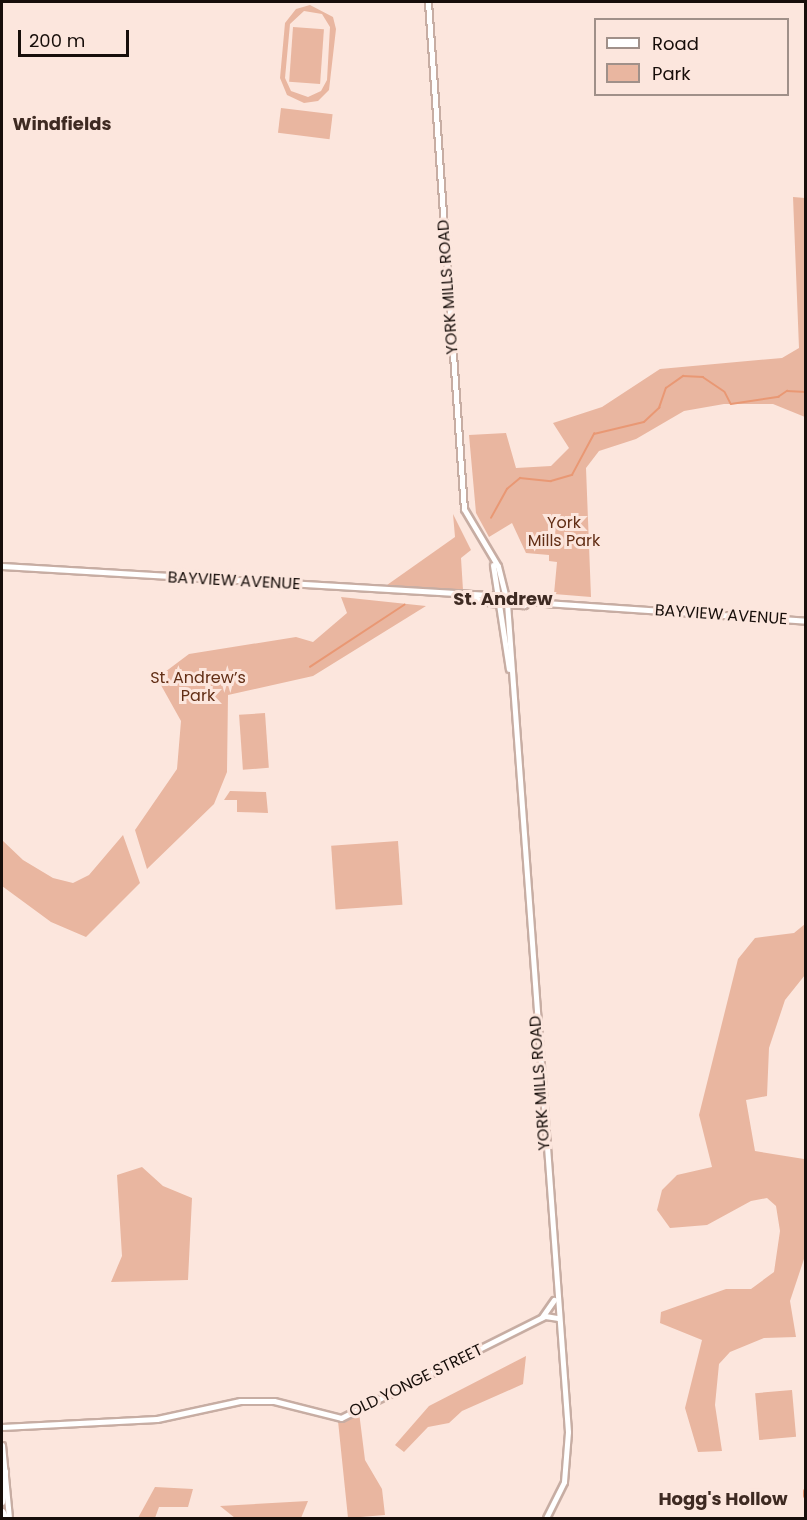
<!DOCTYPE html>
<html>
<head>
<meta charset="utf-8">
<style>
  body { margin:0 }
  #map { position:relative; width:807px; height:1520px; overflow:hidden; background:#fce6dd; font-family:Poppins,sans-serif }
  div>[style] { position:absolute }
  .green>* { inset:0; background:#e9b6a0; transform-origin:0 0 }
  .stream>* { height:1.5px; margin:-0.75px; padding:0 0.75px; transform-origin:0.75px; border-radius:0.75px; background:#e99874 }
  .river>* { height:7px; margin:-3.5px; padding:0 3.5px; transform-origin:3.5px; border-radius:3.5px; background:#e99874 }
  .roads { filter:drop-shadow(2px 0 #c7ada3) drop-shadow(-2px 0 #c7ada3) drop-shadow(0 2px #c7ada3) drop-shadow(0 -2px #c7ada3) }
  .secondary>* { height:5px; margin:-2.5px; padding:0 2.5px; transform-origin:2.5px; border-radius:2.5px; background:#fff }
  .highway>* { height:8px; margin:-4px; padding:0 4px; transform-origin:4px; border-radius:4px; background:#fff }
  span { translate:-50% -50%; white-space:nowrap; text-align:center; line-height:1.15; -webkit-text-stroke:6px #fce6dd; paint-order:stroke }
  .street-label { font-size:16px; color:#170e0a }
  .park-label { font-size:16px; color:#622e15 }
  .neighbourhood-label { font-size:18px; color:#3e2a22; font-weight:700 }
  .frame { position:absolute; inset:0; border:3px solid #170e0a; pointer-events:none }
  .legend { position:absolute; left:594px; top:18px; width:195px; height:78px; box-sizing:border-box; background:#fce6dd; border:2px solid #a09089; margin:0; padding:8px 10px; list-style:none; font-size:18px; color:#170e0a }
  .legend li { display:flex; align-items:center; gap:12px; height:30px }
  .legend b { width:30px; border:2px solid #a09089 }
  .scale { position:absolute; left:18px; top:30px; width:111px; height:27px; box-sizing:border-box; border:3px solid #170e0a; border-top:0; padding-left:8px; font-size:18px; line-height:21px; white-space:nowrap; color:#170e0a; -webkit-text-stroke:4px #fce6dd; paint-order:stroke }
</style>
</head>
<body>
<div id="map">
  <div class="green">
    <div style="clip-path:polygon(evenodd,310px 5px,333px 17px,336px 29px,329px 90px,318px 101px,304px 103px,287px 95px,280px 78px,285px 23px,296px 9px,310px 5px,304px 11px,322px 14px,330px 27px,327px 80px,321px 91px,308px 97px,291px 91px,285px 78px,290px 24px,304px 11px)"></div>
    <div style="left:293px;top:27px;width:31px;height:55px;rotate:4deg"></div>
    <div style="left:281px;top:108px;width:52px;height:25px;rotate:7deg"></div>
    <div style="clip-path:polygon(793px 197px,805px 198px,805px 417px,773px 404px,724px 404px,684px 411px,636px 439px,599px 451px,586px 468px,591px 597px,554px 594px,557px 562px,549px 561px,549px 555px,526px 553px,512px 523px,489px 537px,476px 513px,469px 435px,506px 433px,516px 468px,551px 466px,569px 448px,553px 423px,602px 407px,660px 369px,782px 358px,799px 348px)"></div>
    <div style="clip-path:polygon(453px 514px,471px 550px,461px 558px,463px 590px,387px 585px,455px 537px)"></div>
    <div style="clip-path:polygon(341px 597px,426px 606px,313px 676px,228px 695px,227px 772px,214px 804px,147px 869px,135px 830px,177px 769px,181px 721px,157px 678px,189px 654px,296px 637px,313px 642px,347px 613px)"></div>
    <div style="left:265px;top:713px;width:55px;height:26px;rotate:86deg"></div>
    <div style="clip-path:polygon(230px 791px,266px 792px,268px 813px,237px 812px,237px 800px,224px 800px)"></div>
    <div style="clip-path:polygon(123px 835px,140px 883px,86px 937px,51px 922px,2px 886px,2px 840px,23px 860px,53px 878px,73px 883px,89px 875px)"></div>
    <div style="left:398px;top:841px;width:64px;height:67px;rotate:86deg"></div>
    <div style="clip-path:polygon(805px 924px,805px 975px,785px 1000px,769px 1048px,767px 1096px,746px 1100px,755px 1151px,804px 1159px,805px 1256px,790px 1301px,796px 1337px,764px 1338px,730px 1352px,719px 1364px,715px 1405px,722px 1451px,698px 1452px,685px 1408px,702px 1340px,660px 1323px,661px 1312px,726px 1289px,751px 1289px,774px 1272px,780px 1231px,776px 1206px,767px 1198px,751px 1201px,707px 1225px,670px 1228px,657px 1210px,662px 1190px,677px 1175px,712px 1167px,699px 1115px,738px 959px,755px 938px,794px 933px)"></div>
    <div style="clip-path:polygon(142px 1167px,163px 1186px,192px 1198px,188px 1280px,111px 1282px,122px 1256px,117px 1175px)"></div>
    <div style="clip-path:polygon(526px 1356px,523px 1384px,462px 1411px,449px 1423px,428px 1427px,404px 1452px,395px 1445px,429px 1406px)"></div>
    <div style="left:792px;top:1390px;width:47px;height:37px;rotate:85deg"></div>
    <div style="clip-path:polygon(359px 1412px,365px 1460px,382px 1489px,385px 1515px,348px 1518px,338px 1421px)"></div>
    <div style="clip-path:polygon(155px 1487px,193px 1489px,188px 1507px,159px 1507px,155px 1518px,138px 1518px)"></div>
    <div style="clip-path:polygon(308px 1501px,301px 1518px,235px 1518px,220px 1506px)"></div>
  </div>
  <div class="stream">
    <div style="left:725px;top:392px;width:13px;rotate:63deg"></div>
    <div style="left:731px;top:404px;width:48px;rotate:-8.5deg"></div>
    <div style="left:778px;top:397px;width:11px;rotate:-34deg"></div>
    <div style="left:787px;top:391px;width:19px;rotate:3deg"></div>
    <div style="left:491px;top:518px;width:33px;rotate:-61deg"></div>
    <div style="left:507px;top:489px;width:17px;rotate:-40deg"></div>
    <div style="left:520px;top:478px;width:31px;rotate:6deg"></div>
    <div style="left:551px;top:481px;width:22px;rotate:-16deg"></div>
    <div style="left:572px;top:475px;width:47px;rotate:-61.8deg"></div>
    <div style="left:594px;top:434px;width:51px;rotate:-13.5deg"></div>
    <div style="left:644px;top:422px;width:21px;rotate:-43deg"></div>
    <div style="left:659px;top:408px;width:21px;rotate:-71deg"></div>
    <div style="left:666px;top:388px;width:21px;rotate:-35deg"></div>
    <div style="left:683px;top:376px;width:20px;rotate:3deg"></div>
    <div style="left:703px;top:377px;width:25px;rotate:34deg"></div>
    <div style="left:310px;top:667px;width:113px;rotate:-33.4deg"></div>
  </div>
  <div class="river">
    <div style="left:806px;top:1491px;width:4px;rotate:90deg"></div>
  </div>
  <div class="roads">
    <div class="secondary">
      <div style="left:428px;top:2px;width:508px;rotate:85.94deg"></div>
      <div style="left:464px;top:509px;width:66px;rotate:59.2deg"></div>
      <div style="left:498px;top:566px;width:38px;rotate:76deg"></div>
      <div style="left:507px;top:603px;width:831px;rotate:85.79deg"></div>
      <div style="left:568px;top:1432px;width:50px;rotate:94.6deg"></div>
      <div style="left:564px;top:1482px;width:40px;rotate:116.6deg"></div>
      <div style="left:493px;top:565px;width:105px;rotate:81.3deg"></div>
      <div style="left:2px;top:566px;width:505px;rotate:3.41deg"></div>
      <div style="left:506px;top:596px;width:40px;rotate:10deg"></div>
      <div style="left:545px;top:603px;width:262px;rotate:3.9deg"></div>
      <div style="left:466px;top:596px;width:28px;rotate:15deg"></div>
      <div style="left:493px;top:603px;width:31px;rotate:4deg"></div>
      <div style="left:524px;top:605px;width:6px;rotate:-39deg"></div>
      <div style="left:542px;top:1317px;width:21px;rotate:-55deg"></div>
      <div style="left:2px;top:1427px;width:155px;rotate:-3deg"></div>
      <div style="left:157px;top:1419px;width:85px;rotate:-12.2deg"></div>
      <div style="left:240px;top:1401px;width:34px"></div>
      <div style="left:274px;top:1401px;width:69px;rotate:14.2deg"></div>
      <div style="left:341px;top:1418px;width:228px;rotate:-26.6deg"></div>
      <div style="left:545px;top:1316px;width:12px;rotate:9deg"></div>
      <div style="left:2px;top:1445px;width:73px;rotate:84.5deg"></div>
      <div style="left:2px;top:1502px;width:14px;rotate:-86deg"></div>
    </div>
    <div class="highway">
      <div style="left:2px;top:1487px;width:15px;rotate:-82deg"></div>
      <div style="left:2px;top:1513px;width:5px;rotate:68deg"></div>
    </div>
  </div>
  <div class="street-label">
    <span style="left:448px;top:287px;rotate:-94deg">YORK MILLS ROAD</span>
    <span style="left:234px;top:581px;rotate:3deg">BAYVIEW AVENUE</span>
    <span style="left:721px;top:615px;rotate:4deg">BAYVIEW AVENUE</span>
    <span style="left:540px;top:1083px;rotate:-94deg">YORK MILLS ROAD</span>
    <span style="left:416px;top:1381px;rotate:-26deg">OLD YONGE STREET</span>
  </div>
  <div class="park-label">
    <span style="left:564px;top:532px">York<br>Mills Park</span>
    <span style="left:198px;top:687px">St. Andrew’s<br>Park</span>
  </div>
  <div class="neighbourhood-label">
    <span style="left:62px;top:124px">Windfields</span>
    <span style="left:503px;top:599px">St. Andrew</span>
    <span style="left:723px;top:1499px">Hogg's Hollow</span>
  </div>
  <div class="frame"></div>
  <ul class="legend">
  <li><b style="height:8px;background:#fff"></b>Road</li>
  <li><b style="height:16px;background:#e9b6a0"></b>Park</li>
  </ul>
  <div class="scale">200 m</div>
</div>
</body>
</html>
